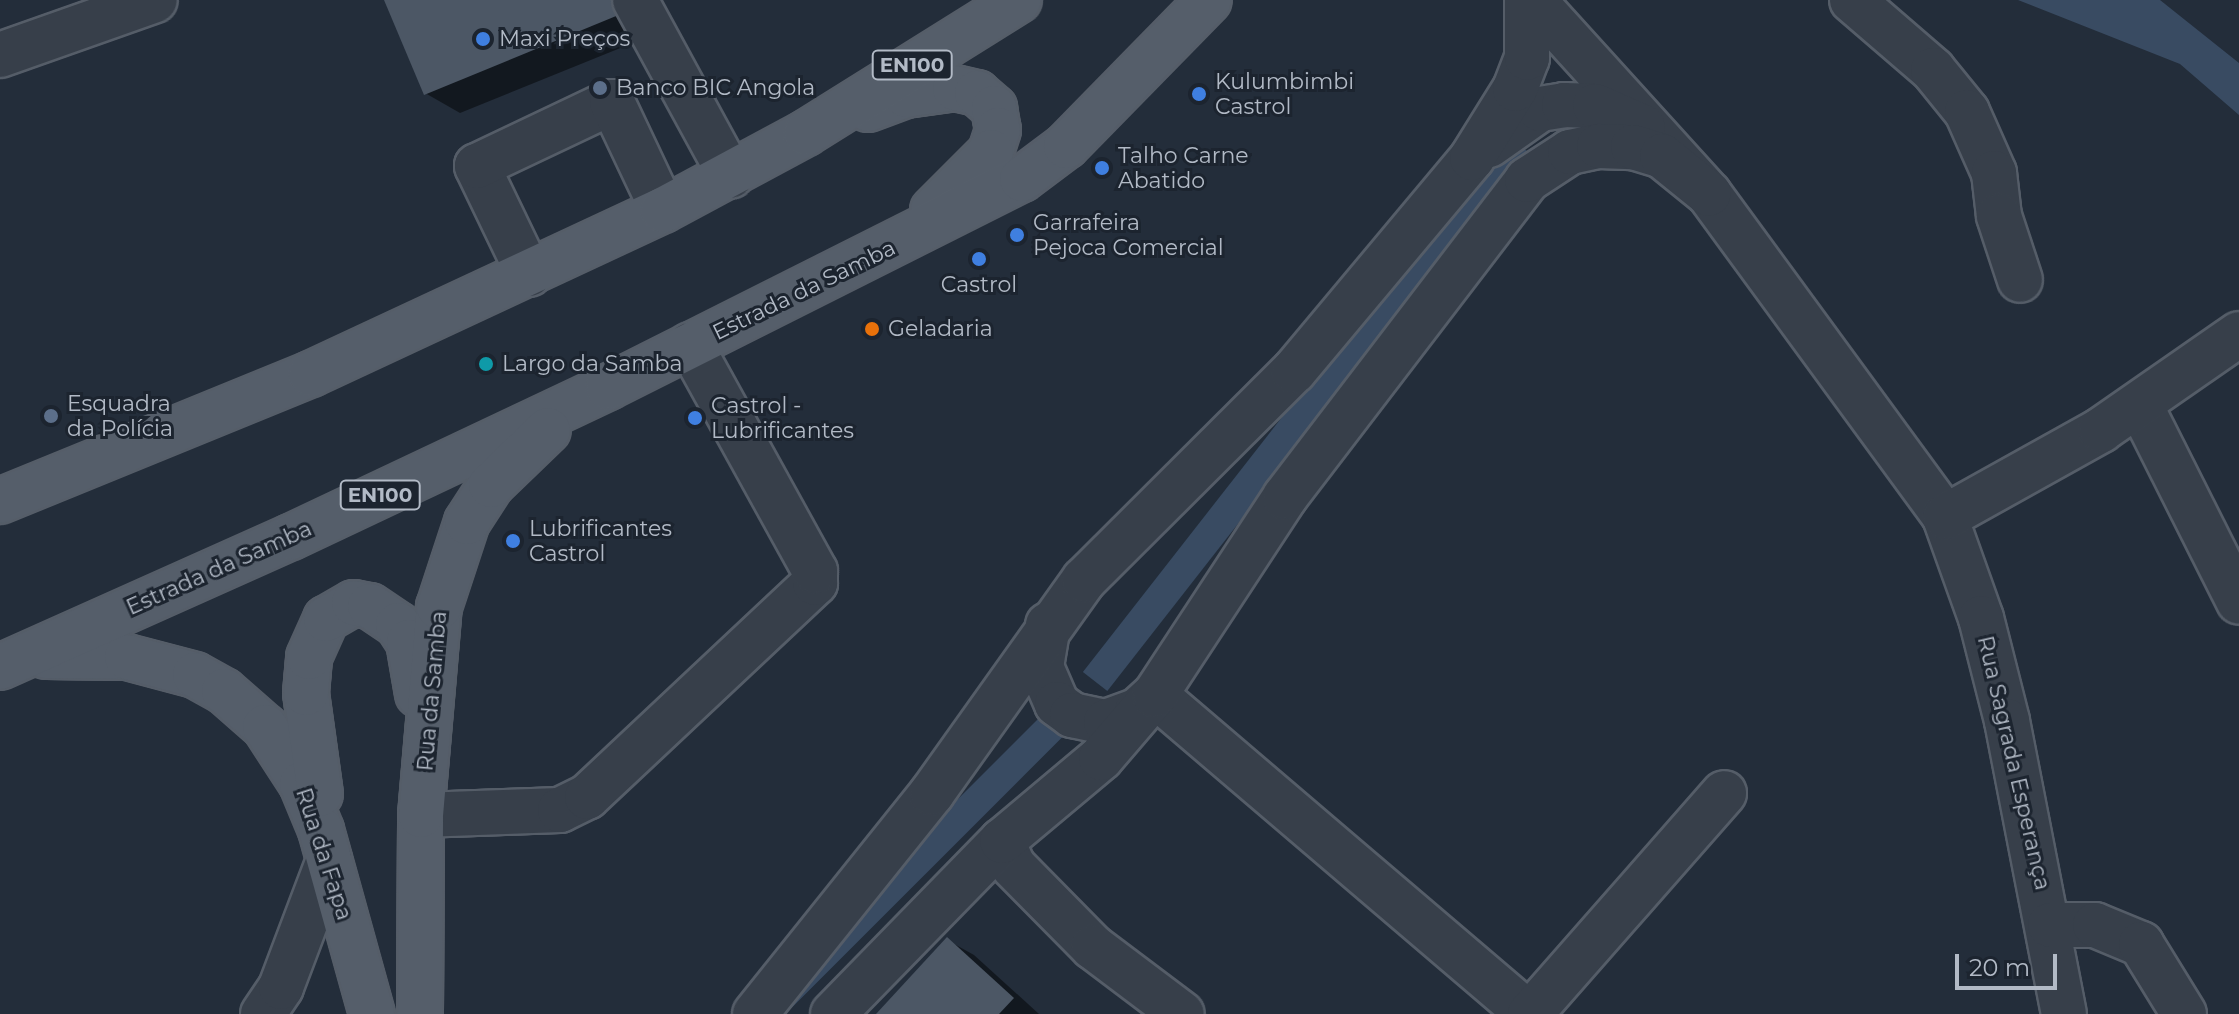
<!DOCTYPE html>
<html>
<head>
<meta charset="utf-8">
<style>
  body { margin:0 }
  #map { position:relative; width:2239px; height:1014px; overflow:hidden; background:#232d3a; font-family:Montserrat,sans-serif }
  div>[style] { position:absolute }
  .water>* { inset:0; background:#394b62; transform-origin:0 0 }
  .shadow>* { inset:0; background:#0007 }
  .building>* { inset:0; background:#4c5765 }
  .roads { filter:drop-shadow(2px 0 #555d68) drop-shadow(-2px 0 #555d68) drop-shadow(0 2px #555d68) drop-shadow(0 -2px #555d68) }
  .minor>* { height:44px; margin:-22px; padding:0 22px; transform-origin:22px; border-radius:22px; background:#373f4a }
  .major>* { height:44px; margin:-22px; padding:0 22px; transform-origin:22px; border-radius:22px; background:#555e6a }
  .dots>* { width:22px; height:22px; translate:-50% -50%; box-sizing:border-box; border:4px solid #1c242f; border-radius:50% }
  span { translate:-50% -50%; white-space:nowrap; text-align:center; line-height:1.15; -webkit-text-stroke:6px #1c242f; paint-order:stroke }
  .shield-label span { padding:2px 6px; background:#1c242f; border:2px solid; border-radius:6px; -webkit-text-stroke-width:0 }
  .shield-label { font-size:20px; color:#b2bac6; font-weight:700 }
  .poi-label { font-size:22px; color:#b2bac6 }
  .left { translate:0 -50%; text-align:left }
  .street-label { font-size:22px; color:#b2bac6 }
  .scale { position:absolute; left:1955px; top:954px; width:102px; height:36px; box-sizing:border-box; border:4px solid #b2bac6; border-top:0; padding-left:10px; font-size:24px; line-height:28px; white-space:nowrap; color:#b2bac6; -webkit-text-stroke:6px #1c242f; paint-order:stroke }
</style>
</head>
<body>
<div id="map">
  <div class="water">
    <div style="clip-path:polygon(2018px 0,2160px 0,2239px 63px,2239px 115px,2180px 64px)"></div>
    <div style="left:1504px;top:133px;width:31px;height:684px;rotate:38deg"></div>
    <div style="left:1049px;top:708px;width:30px;height:412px;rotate:45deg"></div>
  </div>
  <div class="shadow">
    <div style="clip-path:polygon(386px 0,641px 0,655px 34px,460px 113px,425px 93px)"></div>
    <div style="clip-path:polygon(947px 940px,974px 955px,1039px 1014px,879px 1014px)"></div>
  </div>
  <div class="building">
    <div style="clip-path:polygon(384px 0,615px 0,621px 14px,424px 95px)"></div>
    <div style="clip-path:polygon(947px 937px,1014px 998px,999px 1014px,876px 1014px)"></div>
  </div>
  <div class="roads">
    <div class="minor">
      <div style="left:635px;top:0;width:200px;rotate:61.4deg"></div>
      <div style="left:1533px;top:0;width:262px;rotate:47.8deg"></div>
      <div style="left:1709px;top:194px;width:400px;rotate:53.8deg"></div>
      <div style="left:1945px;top:517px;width:107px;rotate:70.4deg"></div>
      <div style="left:1981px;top:618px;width:106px;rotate:75.8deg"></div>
      <div style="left:2007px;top:721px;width:298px;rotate:79deg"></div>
      <div style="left:1852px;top:0;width:107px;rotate:40.8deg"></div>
      <div style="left:1933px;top:70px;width:54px;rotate:51deg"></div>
      <div style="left:1967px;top:112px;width:67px;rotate:66.1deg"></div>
      <div style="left:1994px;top:173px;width:43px;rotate:83.4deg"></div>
      <div style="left:1999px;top:216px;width:67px;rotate:71.8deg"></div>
      <div style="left:0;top:55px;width:164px;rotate:-19.5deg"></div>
      <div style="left:1489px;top:145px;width:62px;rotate:-35.2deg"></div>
      <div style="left:1540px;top:109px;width:24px;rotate:-9deg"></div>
      <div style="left:1564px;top:105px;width:31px;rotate:2deg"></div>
      <div style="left:1595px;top:106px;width:52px;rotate:23.6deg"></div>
      <div style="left:529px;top:274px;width:120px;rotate:-115.7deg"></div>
      <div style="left:477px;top:166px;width:149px;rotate:-25.4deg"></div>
      <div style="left:612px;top:102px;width:119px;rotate:64.7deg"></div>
      <div style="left:2140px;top:405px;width:220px;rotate:63.3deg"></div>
      <div style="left:1945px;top:517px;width:179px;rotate:-29.1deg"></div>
      <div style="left:2101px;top:430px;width:168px;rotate:-34.8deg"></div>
      <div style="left:1048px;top:625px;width:43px;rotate:99.5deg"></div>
      <div style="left:1041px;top:667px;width:40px;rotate:66.6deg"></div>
      <div style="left:1057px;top:704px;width:19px;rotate:36deg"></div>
      <div style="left:1072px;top:715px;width:35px;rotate:12deg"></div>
      <div style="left:1106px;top:722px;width:33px;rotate:-20deg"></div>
      <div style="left:1137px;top:711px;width:24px;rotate:-42deg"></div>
      <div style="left:1155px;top:695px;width:492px;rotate:40.5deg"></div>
      <div style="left:421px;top:815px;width:139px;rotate:-2.1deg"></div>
      <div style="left:560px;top:810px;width:30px;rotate:-26deg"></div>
      <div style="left:587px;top:797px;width:313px;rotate:-43.2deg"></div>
      <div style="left:815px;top:583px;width:12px;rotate:-90deg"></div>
      <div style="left:815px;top:571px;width:258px;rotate:-118.9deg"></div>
      <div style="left:1002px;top:841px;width:27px;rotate:66deg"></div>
      <div style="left:1013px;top:866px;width:114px;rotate:45.4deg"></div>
      <div style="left:1093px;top:947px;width:111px;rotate:37deg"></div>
      <div style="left:2050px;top:925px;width:45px"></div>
      <div style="left:2095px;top:925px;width:50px;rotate:22.4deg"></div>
      <div style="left:2141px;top:944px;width:82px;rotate:58.4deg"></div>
      <div style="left:263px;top:1014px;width:32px;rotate:-56deg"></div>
      <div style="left:281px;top:987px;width:136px;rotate:-69.3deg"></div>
      <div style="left:755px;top:1014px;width:283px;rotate:-51.3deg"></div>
      <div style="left:932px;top:793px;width:262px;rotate:-54.5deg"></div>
      <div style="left:1084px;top:580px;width:296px;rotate:-44.9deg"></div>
      <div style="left:1294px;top:371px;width:278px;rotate:-50.1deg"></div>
      <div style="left:1472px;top:158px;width:81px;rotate:-58.1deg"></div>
      <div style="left:1515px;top:89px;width:33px;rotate:-69deg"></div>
      <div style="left:1527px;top:58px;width:58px;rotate:-90deg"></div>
      <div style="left:833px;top:1014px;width:242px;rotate:-45.7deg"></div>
      <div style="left:1002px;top:841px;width:129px;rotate:-40deg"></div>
      <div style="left:1101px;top:758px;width:83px;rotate:-49.4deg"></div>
      <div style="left:1155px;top:695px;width:237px;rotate:-56.7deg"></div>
      <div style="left:1285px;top:497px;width:399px;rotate:-52.6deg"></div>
      <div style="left:1527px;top:180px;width:51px;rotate:-33.1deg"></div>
      <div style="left:1570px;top:152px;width:30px;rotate:-12deg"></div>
      <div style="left:1599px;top:146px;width:34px;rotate:2deg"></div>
      <div style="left:1633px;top:147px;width:30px;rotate:17deg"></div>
      <div style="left:1662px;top:156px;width:60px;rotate:39deg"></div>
      <div style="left:1530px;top:1014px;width:294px;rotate:-48.7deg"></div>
    </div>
    <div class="major">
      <div style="left:868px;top:109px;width:40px;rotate:-20.2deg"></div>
      <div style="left:906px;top:95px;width:49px;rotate:-8.1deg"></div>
      <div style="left:955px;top:88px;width:23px;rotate:13deg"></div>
      <div style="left:977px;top:93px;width:23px;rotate:41deg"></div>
      <div style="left:994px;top:108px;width:22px;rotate:80deg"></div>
      <div style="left:998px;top:130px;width:23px;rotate:108deg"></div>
      <div style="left:991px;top:152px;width:82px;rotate:135deg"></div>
      <div style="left:0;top:501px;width:336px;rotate:-22.2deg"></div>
      <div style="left:311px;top:374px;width:388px;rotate:-25deg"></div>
      <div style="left:663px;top:210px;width:162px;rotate:-28.3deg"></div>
      <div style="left:806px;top:133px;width:251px;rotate:-32deg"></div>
      <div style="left:46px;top:656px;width:81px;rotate:0.7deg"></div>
      <div style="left:127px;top:657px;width:70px;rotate:14.8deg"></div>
      <div style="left:195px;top:675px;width:33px;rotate:29deg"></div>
      <div style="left:224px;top:691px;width:55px;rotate:41.3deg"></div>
      <div style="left:265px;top:727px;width:68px;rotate:57deg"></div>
      <div style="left:302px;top:784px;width:50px;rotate:67.6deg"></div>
      <div style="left:321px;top:830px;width:191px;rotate:74.5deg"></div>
      <div style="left:0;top:667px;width:319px;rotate:-24.1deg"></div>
      <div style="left:291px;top:537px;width:351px;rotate:-25.3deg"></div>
      <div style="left:608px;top:387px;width:463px;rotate:-26.7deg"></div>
      <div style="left:1022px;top:179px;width:55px;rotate:-36.9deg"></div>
      <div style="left:1066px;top:146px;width:204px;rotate:-45.6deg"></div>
      <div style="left:320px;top:794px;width:102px;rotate:-97.9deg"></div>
      <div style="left:306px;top:693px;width:36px;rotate:-85deg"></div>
      <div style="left:309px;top:657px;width:42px;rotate:-65.9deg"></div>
      <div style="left:326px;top:619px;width:32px;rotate:-30deg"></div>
      <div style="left:354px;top:603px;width:16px;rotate:11deg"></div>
      <div style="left:370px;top:606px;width:34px;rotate:34deg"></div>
      <div style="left:398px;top:625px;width:20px;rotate:57deg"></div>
      <div style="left:409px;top:642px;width:53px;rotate:80.2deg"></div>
      <div style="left:420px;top:1014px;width:199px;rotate:-89.7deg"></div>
      <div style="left:421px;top:815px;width:209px;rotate:-85.1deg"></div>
      <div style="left:439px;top:607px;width:89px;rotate:-71.8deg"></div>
      <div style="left:467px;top:522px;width:44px;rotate:-57deg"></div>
      <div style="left:491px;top:485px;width:79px;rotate:-44deg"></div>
    </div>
  </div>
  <div class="dots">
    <div style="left:483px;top:39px;background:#3f7fe0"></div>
    <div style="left:600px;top:88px;background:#5c6f8a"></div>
    <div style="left:1199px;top:94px;background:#3f7fe0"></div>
    <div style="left:1102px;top:168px;background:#3f7fe0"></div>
    <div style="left:1017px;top:235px;background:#3f7fe0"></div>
    <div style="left:979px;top:259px;background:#3f7fe0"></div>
    <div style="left:872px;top:329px;background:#e8710a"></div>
    <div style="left:486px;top:364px;background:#0f9aa8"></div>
    <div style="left:51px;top:416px;background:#5c6f8a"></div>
    <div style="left:695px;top:418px;background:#3f7fe0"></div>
    <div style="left:513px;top:541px;background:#3f7fe0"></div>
  </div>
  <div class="shield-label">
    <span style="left:912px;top:65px">EN100</span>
    <span style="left:380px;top:495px">EN100</span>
  </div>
  <div class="poi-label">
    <span class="left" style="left:499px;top:39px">Maxi Preços</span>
    <span class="left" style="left:1215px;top:94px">Kulumbimbi<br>Castrol</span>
    <span class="left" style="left:616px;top:88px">Banco BIC Angola</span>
    <span class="left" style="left:1118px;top:168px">Talho Carne<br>Abatido</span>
    <span class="left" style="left:1033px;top:235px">Garrafeira<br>Pejoca Comercial</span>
    <span style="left:979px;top:285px">Castrol</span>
    <span class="left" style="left:888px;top:329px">Geladaria</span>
    <span class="left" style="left:502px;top:364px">Largo da Samba</span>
    <span class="left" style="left:67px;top:416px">Esquadra<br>da Polícia</span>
    <span class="left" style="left:711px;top:418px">Castrol -<br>Lubrificantes</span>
    <span class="left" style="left:529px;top:541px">Lubrificantes<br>Castrol</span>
  </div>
  <div class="street-label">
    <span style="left:804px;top:290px;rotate:-26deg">Estrada da Samba</span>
    <span style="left:219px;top:568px;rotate:-24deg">Estrada da Samba</span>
    <span style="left:432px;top:691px;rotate:-85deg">Rua da Samba</span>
    <span style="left:2014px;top:763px;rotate:77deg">Rua Sagrada Esperança</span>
    <span style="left:324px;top:854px;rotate:72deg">Rua da Fapa</span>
  </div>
  <div class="scale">20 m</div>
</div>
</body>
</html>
